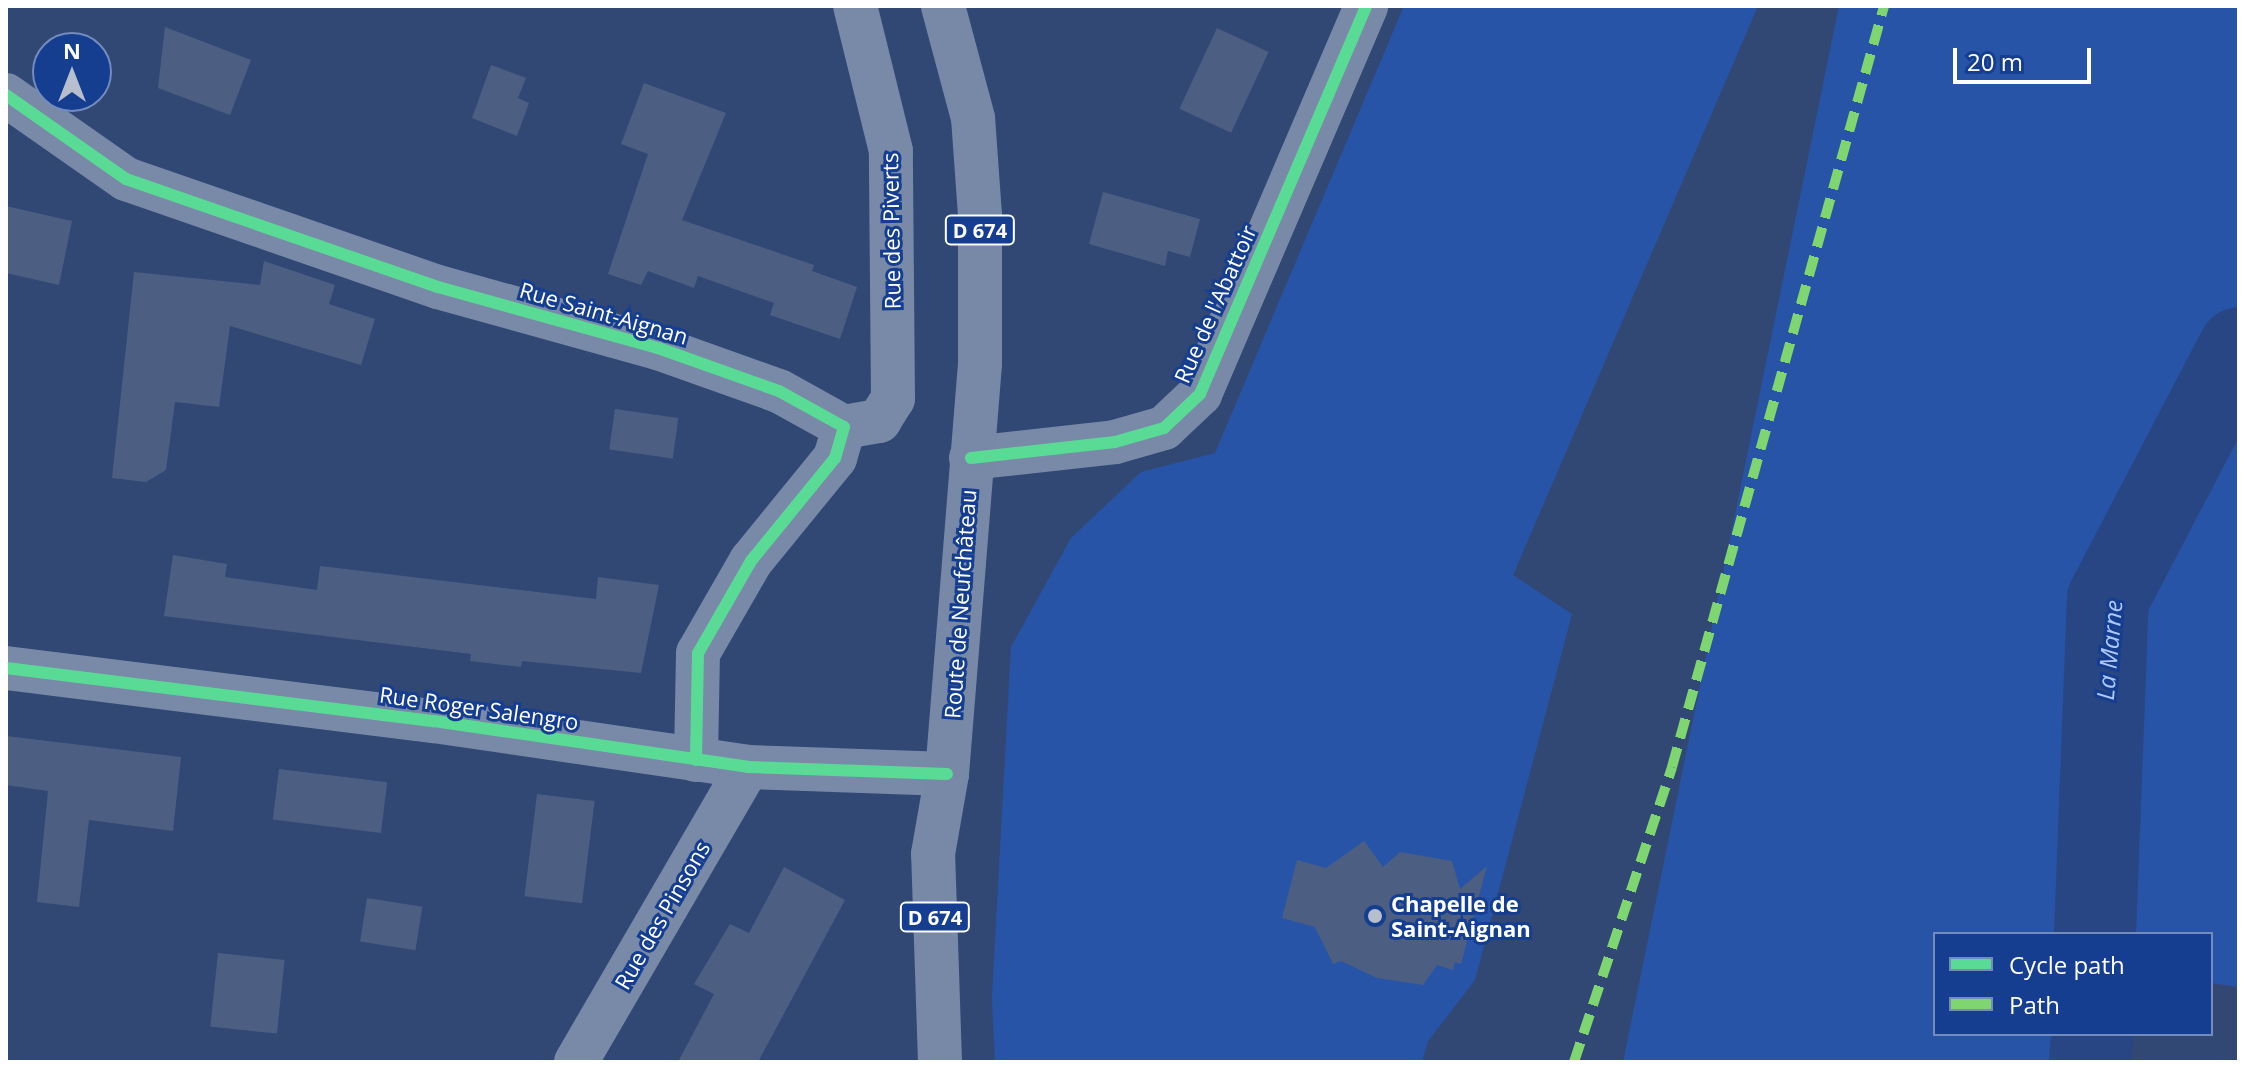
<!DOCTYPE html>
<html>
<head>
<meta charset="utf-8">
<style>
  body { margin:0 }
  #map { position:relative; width:2245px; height:1068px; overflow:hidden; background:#314875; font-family:"Open Sans",sans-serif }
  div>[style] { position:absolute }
  .green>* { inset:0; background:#2854a8 }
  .river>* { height:82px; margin:-41px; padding:0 41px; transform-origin:41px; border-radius:41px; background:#284683 }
  .building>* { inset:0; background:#4c5f83; transform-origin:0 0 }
  .minor>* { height:44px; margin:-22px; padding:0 22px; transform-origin:22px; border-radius:22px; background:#7989a8 }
  .primary>* { height:44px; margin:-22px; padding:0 22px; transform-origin:22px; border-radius:22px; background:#7889a7 }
  .quiet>* { height:10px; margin-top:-5px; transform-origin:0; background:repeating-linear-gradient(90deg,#7fd670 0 20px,transparent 0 30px) }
  .cycleway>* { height:12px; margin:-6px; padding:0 6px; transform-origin:6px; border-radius:6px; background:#5adb95 }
  .dots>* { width:22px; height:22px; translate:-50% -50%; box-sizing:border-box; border:4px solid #153e91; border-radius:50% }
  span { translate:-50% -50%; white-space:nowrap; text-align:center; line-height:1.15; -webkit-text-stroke:6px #153e91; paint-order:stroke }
  .shield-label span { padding:2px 6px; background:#153e91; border:2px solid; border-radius:6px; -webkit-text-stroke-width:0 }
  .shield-label { font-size:20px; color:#fff; font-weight:700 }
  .street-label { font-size:22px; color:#fff }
  .poi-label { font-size:22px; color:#fff; font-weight:700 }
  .left { translate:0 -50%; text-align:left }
  .water-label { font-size:24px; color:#afc8f8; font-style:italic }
  .frame { position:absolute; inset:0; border:8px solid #fff; pointer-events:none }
  .legend { position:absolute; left:1933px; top:932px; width:280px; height:104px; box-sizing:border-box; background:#153e91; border:2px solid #738bbd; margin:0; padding:10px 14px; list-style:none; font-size:24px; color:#fff }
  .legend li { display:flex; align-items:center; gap:16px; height:40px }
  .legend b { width:40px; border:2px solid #738bbd }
  .north { position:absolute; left:32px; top:32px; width:80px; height:80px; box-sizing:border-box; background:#153e91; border:2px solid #738bbd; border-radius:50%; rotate:0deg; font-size:22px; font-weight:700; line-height:32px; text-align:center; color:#fff }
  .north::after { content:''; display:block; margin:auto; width:28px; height:36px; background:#b7bfcf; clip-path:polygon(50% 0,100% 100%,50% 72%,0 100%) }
  .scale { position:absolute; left:1953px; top:48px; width:138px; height:36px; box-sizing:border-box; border:4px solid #fff; border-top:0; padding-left:10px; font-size:24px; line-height:28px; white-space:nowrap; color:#fff; -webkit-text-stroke:6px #153e91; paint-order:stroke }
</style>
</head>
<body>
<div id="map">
  <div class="green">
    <div style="clip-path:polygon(1404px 6px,1758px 6px,1513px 575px,1572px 614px,1475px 980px,1428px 1041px,1422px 1062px,995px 1062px,992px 997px,1011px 647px,1071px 538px,1141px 472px,1215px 453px)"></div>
    <div style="clip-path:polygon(1839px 6px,2239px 6px,2239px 987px,2211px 983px,2211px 934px,1935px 934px,1935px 1034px,2106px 1034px,2110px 1062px,1623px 1062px)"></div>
  </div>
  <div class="river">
    <div style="left:2095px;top:934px;width:335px;rotate:-87.8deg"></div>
    <div style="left:2108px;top:599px;width:283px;rotate:-62.4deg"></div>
    <div style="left:2090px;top:1062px;width:28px;rotate:-86deg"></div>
  </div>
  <div class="building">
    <div style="clip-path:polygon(165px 27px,251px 60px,230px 115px,158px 88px)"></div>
    <div style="left:1217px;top:28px;width:57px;height:89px;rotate:25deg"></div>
    <div style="clip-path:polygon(491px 65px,526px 78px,518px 98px,529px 103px,517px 136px,472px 118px)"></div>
    <div style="clip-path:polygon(644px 83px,726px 113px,682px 220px,814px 265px,812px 271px,857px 287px,840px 339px,770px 315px,774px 303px,698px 276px,694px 288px,648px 271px,641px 285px,608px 274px,648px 154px,621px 144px)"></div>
    <div style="clip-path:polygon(1103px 192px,1200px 219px,1190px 257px,1168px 251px,1165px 266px,1089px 244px)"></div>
    <div style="clip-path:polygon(6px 206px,72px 221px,59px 285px,6px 273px)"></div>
    <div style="clip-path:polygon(264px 261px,335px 285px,329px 304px,375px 319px,361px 365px,230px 326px,219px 407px,175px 402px,166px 470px,146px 482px,112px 478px,134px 272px,260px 285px)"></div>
    <div style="left:615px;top:409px;width:64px;height:41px;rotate:8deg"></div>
    <div style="clip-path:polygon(173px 555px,227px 564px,225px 577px,317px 590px,320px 566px,596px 599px,598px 577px,659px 585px,641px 673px,522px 661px,521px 667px,470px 661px,471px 654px,164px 616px)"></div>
    <div style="clip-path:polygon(6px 736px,181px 757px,173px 831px,89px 820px,79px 907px,37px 902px,48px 791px,6px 785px)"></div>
    <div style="left:279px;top:769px;width:109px;height:51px;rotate:7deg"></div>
    <div style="left:537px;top:794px;width:58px;height:103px;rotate:7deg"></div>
    <div style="clip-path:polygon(1364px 841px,1383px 867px,1400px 852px,1452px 861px,1460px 889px,1487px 866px,1461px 964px,1455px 962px,1453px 970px,1437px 965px,1423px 985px,1377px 978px,1341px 961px,1333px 964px,1315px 927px,1282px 918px,1297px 860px,1326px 868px)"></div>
    <div style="clip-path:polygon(784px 867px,845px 900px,758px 1062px,678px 1062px,714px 994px,694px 984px,730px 924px,749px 933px)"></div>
    <div style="left:367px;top:898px;width:56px;height:44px;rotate:9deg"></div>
    <div style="left:218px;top:953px;width:67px;height:74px;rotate:6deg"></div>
  </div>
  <div class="minor">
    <div style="left:6px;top:95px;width:146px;rotate:35deg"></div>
    <div style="left:126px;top:179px;width:330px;rotate:19.1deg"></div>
    <div style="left:438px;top:287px;width:228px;rotate:15.5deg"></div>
    <div style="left:658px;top:348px;width:128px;rotate:19.6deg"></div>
    <div style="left:779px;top:391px;width:74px;rotate:29deg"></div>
    <div style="left:844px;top:427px;width:32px;rotate:106deg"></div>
    <div style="left:835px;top:458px;width:133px;rotate:129.2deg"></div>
    <div style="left:751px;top:561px;width:106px;rotate:119.9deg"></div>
    <div style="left:698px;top:653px;width:107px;rotate:91.1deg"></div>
    <div style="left:844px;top:427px;width:36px;rotate:-10deg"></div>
    <div style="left:879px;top:421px;width:26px;rotate:-58deg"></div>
    <div style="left:893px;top:399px;width:248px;rotate:-90.5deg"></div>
    <div style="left:891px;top:151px;width:149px;rotate:-103.9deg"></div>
    <div style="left:971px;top:458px;width:145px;rotate:-6.3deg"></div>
    <div style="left:1115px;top:442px;width:51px;rotate:-15.9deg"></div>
    <div style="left:1164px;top:428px;width:50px;rotate:-43.4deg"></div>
    <div style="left:1200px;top:394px;width:422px;rotate:-66.8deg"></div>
    <div style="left:6px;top:668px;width:431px;rotate:7.1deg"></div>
    <div style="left:434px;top:721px;width:317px;rotate:8.3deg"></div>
    <div style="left:748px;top:767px;width:199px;rotate:2deg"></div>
    <div style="left:576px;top:1062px;width:341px;rotate:-59.8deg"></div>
  </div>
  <div class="primary">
    <div style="left:940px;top:1062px;width:208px;rotate:-91.9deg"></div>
    <div style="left:933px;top:854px;width:81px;rotate:-80.1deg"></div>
    <div style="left:947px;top:774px;width:411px;rotate:-85.4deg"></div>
    <div style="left:980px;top:364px;width:149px;rotate:-90deg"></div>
    <div style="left:980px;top:215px;width:97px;rotate:-94.1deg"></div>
    <div style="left:973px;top:118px;width:116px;rotate:-105deg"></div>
  </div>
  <div class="quiet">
    <div style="left:1574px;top:1062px;width:311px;rotate:-71.6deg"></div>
    <div style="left:1672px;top:767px;width:790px;rotate:-74.43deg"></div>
  </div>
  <div class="cycleway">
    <div style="left:6px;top:95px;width:146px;rotate:35deg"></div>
    <div style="left:126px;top:179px;width:330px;rotate:19.1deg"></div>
    <div style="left:438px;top:287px;width:228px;rotate:15.5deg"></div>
    <div style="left:658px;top:348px;width:128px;rotate:19.6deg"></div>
    <div style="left:779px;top:391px;width:74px;rotate:29deg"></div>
    <div style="left:844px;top:427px;width:32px;rotate:106deg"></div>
    <div style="left:835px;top:458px;width:133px;rotate:129.2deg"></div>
    <div style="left:751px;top:561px;width:106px;rotate:119.9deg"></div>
    <div style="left:698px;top:653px;width:107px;rotate:91.1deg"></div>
    <div style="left:971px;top:458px;width:145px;rotate:-6.3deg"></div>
    <div style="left:1115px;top:442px;width:51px;rotate:-15.9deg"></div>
    <div style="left:1164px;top:428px;width:50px;rotate:-43.4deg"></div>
    <div style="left:1200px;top:394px;width:422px;rotate:-66.8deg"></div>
    <div style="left:6px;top:668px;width:431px;rotate:7.1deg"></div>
    <div style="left:434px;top:721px;width:317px;rotate:8.3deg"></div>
    <div style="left:748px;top:767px;width:199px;rotate:2deg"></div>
  </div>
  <div class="dots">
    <div style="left:1375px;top:916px;background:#b7bfcf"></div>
  </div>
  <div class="shield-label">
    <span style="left:980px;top:230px">D 674</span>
    <span style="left:935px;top:917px">D 674</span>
  </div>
  <div class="street-label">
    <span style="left:891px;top:231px;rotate:-91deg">Rue des Piverts</span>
    <span style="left:1215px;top:304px;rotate:-66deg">Rue de l'Abattoir</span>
    <span style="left:604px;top:313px;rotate:16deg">Rue Saint-Aignan</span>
    <span style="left:960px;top:604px;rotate:-86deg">Route de Neufchâteau</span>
    <span style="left:479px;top:708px;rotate:8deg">Rue Roger Salengro</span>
    <span style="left:662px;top:915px;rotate:-60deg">Rue des Pinsons</span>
  </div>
  <div class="poi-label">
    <span class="left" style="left:1391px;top:916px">Chapelle de<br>Saint-Aignan</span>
  </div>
  <div class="water-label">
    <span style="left:2109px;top:650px;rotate:-85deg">La Marne</span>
  </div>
  <div class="frame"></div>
  <ul class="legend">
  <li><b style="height:10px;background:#5adb95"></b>Cycle path</li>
  <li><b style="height:10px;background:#7fd670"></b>Path</li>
  </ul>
  <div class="north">N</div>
  <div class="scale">20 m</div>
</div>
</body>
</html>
